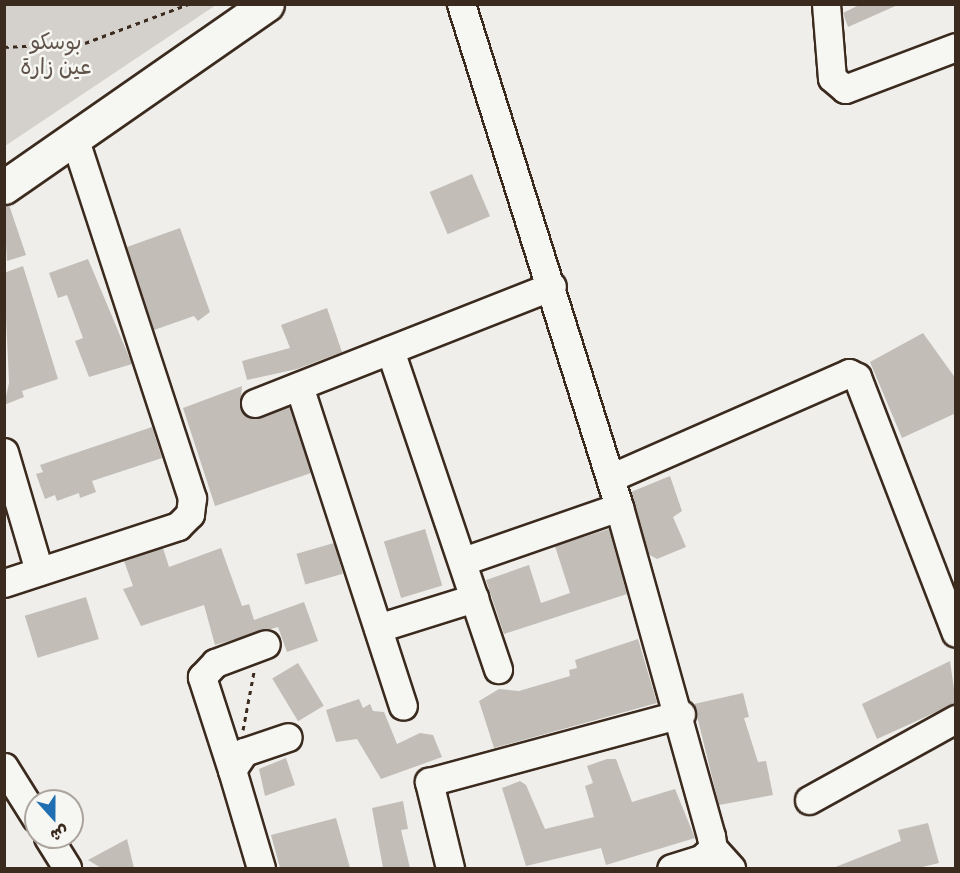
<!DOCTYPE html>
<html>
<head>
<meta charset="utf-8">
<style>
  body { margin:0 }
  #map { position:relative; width:960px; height:873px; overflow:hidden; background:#efeeea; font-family:"Patrick Hand","Playpen Sans Arabic",sans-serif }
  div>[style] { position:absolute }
  .green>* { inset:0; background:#d4d1cc }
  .building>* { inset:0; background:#c2bdb7; transform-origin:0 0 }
  .path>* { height:3px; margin-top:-1.5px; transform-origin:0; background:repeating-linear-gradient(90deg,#3b2a1e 0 4.5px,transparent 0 9px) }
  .roads { filter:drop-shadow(2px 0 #3b2a1e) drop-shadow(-2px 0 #3b2a1e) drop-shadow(0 2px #3b2a1e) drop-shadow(0 -2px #3b2a1e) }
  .minor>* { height:27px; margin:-13.5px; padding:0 13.5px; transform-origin:13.5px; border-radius:13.5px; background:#f6f6f2 }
  .major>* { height:33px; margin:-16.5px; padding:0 16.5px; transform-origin:16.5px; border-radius:16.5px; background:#f6f6f2 }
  span { translate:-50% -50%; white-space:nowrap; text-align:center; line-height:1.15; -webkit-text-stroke:5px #f6f6f2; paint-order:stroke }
  .park-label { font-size:22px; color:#61544a }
  .frame { position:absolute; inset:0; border:6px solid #3b2a1e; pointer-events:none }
  .north { position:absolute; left:24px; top:789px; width:60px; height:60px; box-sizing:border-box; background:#f6f6f2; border:2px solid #aba49d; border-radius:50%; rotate:159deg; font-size:16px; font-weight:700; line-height:24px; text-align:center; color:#3b2a1e }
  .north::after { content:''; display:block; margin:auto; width:21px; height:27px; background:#1f6fb2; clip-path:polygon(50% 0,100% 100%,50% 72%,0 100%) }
</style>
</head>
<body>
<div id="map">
  <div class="green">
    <div style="clip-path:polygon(5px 4px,216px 4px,216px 5px,5px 146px)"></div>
  </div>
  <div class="building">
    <div style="clip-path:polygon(861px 4px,900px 4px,848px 27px,843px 13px)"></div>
    <div style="left:472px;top:174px;width:46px;height:46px;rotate:67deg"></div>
    <div style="clip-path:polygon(9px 205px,26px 255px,7px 261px,4px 206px)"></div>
    <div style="clip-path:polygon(180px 228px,210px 312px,198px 321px,194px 316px,154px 330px,127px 247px)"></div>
    <div style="clip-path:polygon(88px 259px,132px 364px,89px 377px,75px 341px,83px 338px,67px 295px,58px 298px,49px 273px)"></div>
    <div style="clip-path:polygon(23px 266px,58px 379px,22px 391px,24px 397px,4px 405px,9px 383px,4px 273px)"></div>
    <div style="clip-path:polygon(327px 308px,342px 352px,297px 369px,247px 380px,242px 361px,290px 348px,281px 325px)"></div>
    <div style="clip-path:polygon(923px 333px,956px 379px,956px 413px,902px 438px,870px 362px)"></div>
    <div style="clip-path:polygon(242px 386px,240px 408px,252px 418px,289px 406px,311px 473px,215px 506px,183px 408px)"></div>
    <div style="clip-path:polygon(152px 427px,162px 458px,92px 481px,96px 492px,80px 498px,79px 493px,57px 501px,55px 495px,45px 499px,36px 474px,43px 472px,40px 465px)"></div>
    <div style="clip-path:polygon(670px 476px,682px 511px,673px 517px,686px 547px,657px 559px,648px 554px,631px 492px)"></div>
    <div style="left:425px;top:529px;width:59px;height:43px;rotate:73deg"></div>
    <div style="clip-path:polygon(609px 529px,627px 594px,504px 634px,486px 580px,529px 565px,541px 603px,570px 593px,555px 546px)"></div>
    <div style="left:334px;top:543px;width:32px;height:39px;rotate:74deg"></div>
    <div style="clip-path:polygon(163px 548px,169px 567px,221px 548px,242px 606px,249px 604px,254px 620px,304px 602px,318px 641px,287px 652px,278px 627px,215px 645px,204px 605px,141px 626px,123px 589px,133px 586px,124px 561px)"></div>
    <div style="left:86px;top:597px;width:44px;height:64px;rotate:73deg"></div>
    <div style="clip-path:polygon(638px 639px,657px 703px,494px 748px,479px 701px,499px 689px,519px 691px,570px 676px,569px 670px,577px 668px,575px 660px)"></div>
    <div style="clip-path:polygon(950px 661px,956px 703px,877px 739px,862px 704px)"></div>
    <div style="left:298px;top:663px;width:50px;height:30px;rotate:59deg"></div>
    <div style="clip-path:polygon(743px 693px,749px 717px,744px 718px,758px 762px,766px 761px,773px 795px,719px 805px,694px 704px)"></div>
    <div style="clip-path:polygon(359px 699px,363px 708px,370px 704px,373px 711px,384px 712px,397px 744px,420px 733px,433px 735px,442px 757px,381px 779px,357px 739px,336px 742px,326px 710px)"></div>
    <div style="clip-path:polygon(286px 758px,295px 785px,265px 796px,259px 769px)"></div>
    <div style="clip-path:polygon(607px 759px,616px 759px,632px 802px,675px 789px,695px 838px,606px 865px,601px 848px,526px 866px,502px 788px,520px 781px,526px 785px,545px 829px,594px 817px,585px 786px,593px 783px,587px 766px)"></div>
    <div style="clip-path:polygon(403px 801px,408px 829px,401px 830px,410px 868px,383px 868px,372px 808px)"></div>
    <div style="clip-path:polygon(336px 818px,350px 868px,280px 868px,271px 835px)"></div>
    <div style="clip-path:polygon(928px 823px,939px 863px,918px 868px,833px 868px,901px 841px,898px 830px)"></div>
    <div style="clip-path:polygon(127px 839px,134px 868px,101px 868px,88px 860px)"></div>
  </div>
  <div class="path">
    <div style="left:4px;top:47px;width:81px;rotate:-2.8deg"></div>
    <div style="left:85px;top:43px;width:111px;rotate:-20.6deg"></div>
    <div style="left:243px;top:730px;width:59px;rotate:-79.3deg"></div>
  </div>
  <div class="roads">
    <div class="minor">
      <div style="left:461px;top:4px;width:527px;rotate:72.56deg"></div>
      <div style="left:619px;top:507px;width:342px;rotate:74.4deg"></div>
      <div style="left:711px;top:836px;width:12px;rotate:81deg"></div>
      <div style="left:713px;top:848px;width:16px;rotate:137deg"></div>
      <div style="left:701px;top:859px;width:31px;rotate:163deg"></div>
      <div style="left:826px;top:4px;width:74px;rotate:85.4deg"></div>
      <div style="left:832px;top:78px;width:17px;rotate:40deg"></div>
      <div style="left:845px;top:89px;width:119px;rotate:-20.7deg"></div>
      <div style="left:390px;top:350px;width:337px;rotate:71.3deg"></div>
      <div style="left:299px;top:386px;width:336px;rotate:72deg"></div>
      <div style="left:255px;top:403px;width:319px;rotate:-21.5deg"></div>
      <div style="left:4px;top:452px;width:124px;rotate:73.6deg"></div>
      <div style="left:610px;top:478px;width:261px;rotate:-23.7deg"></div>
      <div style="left:849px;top:373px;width:9px;rotate:27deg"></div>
      <div style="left:857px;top:377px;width:274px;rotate:68.9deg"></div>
      <div style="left:463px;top:561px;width:165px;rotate:-19.1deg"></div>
      <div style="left:4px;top:583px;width:183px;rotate:-18.1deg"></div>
      <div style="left:178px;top:526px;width:17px;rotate:-45deg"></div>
      <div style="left:190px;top:514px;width:16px;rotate:-83deg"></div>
      <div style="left:192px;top:498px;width:377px;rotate:-108.1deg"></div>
      <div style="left:378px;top:628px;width:101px;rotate:-17.4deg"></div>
      <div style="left:4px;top:767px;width:60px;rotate:57.9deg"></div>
      <div style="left:232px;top:770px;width:98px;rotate:-107.9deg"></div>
      <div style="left:202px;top:677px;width:19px;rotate:-47deg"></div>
      <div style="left:215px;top:663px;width:54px;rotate:-20.4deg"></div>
      <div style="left:809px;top:800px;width:168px;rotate:-28.9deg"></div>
      <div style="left:48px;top:837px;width:36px;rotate:58deg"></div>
      <div style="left:713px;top:848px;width:27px;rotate:48deg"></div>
      <div style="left:261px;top:868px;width:102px;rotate:-106.5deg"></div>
      <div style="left:232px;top:770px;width:22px;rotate:-56deg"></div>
      <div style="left:244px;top:752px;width:46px;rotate:-18.8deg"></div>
      <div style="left:450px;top:868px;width:89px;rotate:-103.7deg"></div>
      <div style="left:429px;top:782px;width:261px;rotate:-15.1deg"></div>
    </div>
    <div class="major">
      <div style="left:4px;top:187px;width:320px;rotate:-34.8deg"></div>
    </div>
  </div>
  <div class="park-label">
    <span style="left:56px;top:54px">بوسكو<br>عين زارة</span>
  </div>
  <div class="frame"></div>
  <div class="north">ش</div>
</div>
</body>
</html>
